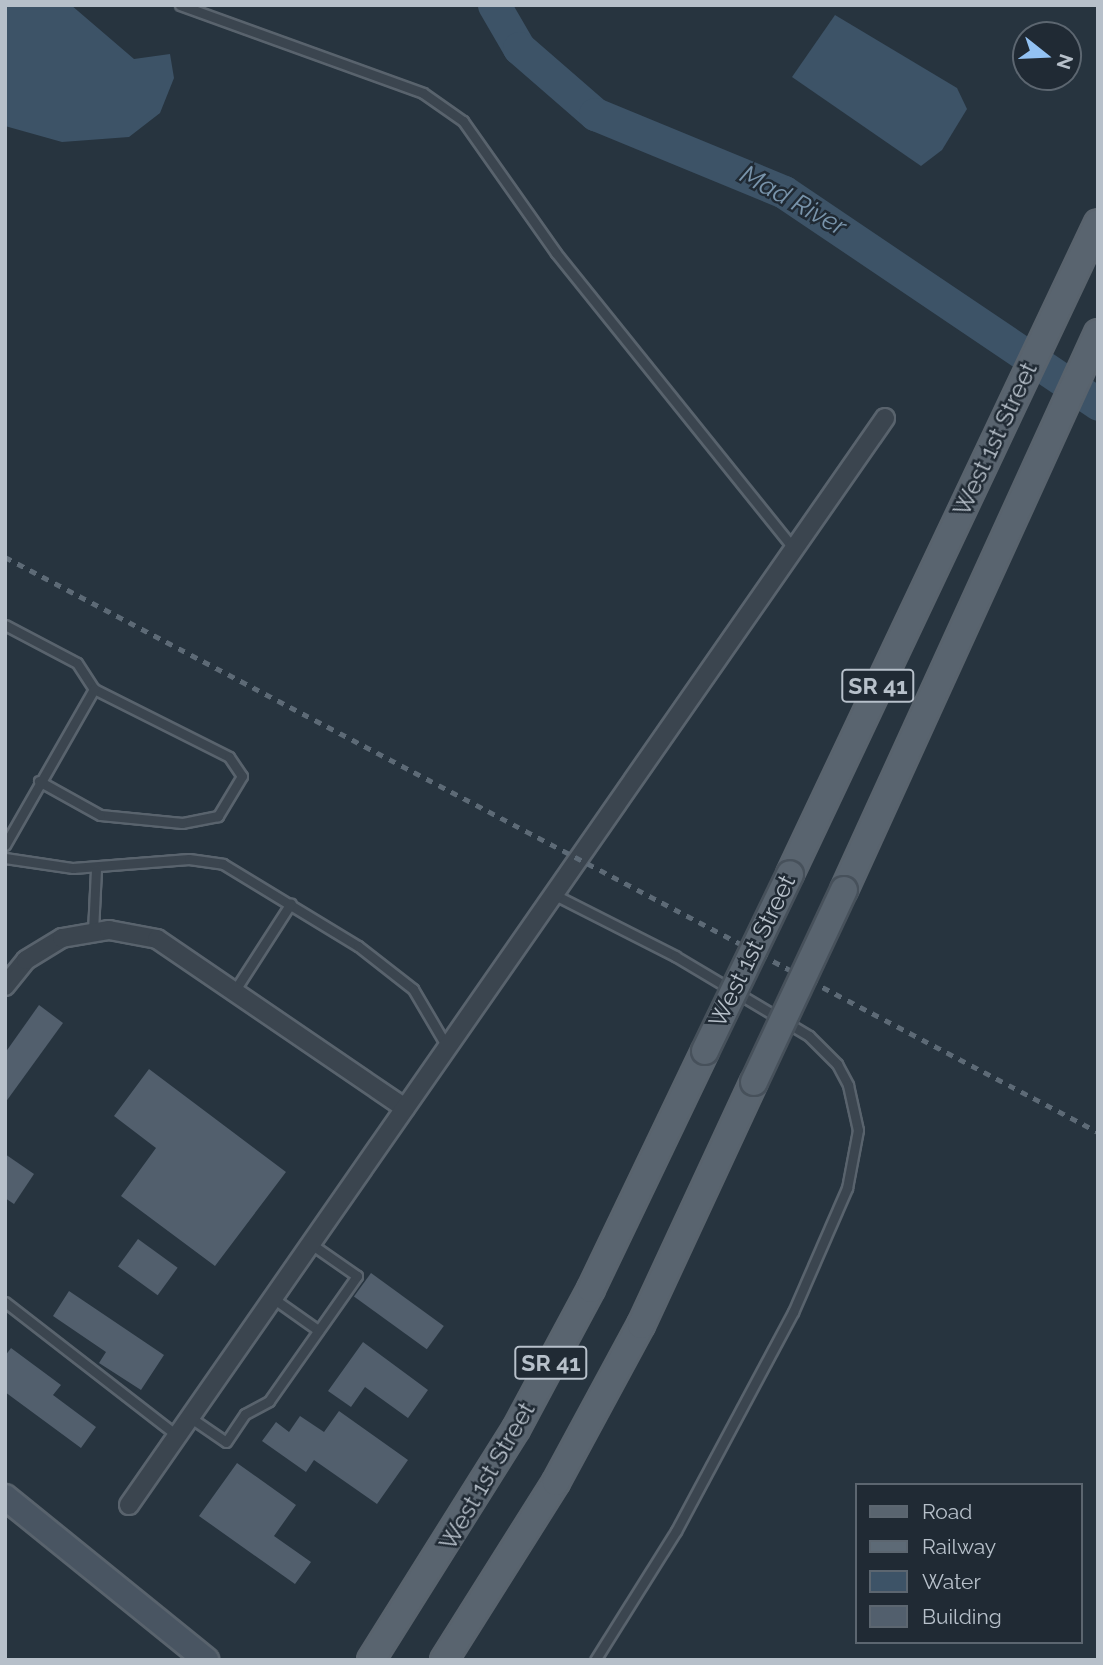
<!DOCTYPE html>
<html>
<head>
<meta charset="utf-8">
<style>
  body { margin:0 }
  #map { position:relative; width:1103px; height:1665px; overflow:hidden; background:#27343f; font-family:Raleway,sans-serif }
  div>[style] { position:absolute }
  .water>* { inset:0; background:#3d5367 }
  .river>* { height:33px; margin:-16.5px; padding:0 16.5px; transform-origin:16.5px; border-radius:16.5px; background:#3d5367 }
  .building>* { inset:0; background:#525f6d; transform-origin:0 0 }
  .roads { filter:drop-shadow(2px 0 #59636d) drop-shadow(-2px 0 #59636d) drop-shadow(0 2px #59636d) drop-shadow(0 -2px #59636d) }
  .lane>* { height:9px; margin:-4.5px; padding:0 4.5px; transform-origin:4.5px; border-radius:4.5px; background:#3b454f }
  .street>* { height:18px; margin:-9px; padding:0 9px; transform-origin:9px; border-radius:9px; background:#3b454f }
  .secondary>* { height:24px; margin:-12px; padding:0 12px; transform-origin:12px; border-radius:12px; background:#495562 }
  .primary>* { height:26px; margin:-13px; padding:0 13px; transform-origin:13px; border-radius:13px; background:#59646f }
  .rail>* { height:5px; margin-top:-2.5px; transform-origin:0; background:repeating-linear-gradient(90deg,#5d6a76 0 7px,transparent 0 14px) }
  .bridges { filter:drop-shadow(2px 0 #47515b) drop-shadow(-2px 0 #47515b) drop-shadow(0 2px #47515b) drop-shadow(0 -2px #47515b) }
  .primary-bridge>* { height:26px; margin:-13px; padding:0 13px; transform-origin:13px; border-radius:13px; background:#59646f }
  span { translate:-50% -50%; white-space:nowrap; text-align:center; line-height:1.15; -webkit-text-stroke:5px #202a34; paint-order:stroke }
  .shield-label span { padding:2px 5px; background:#202a34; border:2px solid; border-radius:5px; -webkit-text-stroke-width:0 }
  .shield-label { font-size:23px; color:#b7c0ca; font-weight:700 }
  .street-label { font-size:24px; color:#b7c0ca }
  .water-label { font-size:26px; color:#7994ab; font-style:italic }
  .frame { position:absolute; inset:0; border:7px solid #b7c0ca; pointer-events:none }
  .legend { position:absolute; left:855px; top:1483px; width:228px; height:161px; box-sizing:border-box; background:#202a34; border:2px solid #5c6670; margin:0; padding:9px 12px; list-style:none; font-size:21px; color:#b7c0ca }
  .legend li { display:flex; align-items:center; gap:14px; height:35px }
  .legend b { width:35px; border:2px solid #5c6670 }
  .north { position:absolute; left:1012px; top:21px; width:70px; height:70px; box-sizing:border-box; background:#202a34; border:2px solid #5c6670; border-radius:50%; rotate:108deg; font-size:19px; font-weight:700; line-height:28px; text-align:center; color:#b7c0ca }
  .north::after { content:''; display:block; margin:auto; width:24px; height:32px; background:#93c2f3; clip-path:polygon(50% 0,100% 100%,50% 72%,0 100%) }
</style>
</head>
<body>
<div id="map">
  <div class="water">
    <div style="clip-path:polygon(5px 5px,71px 5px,134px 59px,170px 54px,174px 78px,160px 113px,129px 137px,62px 142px,5px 126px)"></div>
    <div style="clip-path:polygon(835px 15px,957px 88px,967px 109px,942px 150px,921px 166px,792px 77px)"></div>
  </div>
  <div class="river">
    <div style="left:494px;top:5px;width:50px;rotate:59.8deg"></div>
    <div style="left:519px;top:48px;width:101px;rotate:41deg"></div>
    <div style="left:595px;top:114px;width:204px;rotate:22.4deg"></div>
    <div style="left:784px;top:192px;width:379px;rotate:34deg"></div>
  </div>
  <div class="building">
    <div style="clip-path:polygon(39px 1005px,63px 1023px,5px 1103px,5px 1053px)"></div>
    <div style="clip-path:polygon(149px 1069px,286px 1172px,215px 1266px,121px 1196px,156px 1148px,114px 1116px)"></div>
    <div style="clip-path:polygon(5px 1154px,34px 1174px,14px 1204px,5px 1198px)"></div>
    <div style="left:138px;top:1239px;width:49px;height:34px;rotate:36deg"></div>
    <div style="left:371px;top:1273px;width:90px;height:29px;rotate:36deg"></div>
    <div style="clip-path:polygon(69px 1291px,164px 1355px,141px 1390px,99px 1363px,106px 1352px,53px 1316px)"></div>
    <div style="clip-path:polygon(363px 1342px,428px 1390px,408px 1418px,365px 1387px,351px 1407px,328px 1391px)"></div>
    <div style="clip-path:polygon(11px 1348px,61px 1385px,53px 1395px,96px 1427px,81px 1448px,5px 1392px,5px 1356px)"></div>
    <div style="clip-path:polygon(339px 1411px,408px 1460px,377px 1504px,314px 1460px,306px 1472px,262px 1441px,276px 1422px,289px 1432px,300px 1416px,324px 1432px)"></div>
    <div style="clip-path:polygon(237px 1463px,296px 1505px,274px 1536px,311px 1562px,295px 1584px,199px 1516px)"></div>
  </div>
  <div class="roads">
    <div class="lane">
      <div style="left:180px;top:5px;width:258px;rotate:19.9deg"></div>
      <div style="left:423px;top:93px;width:49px;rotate:35deg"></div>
      <div style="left:463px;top:121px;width:161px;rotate:54.8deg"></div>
      <div style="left:556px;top:253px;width:380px;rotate:51.2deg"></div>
      <div style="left:5px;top:625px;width:81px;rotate:27.8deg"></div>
      <div style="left:77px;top:663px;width:31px;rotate:57deg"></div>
      <div style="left:94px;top:689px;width:151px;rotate:26.7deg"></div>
      <div style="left:229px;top:757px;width:23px;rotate:56deg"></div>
      <div style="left:242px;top:776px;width:47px;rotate:121deg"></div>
      <div style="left:218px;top:816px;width:37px;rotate:169deg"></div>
      <div style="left:182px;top:823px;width:82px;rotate:-174.4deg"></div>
      <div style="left:100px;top:815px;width:70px;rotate:-150.9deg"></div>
      <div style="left:5px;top:845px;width:180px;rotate:-60.3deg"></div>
      <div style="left:5px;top:858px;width:69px;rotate:8.4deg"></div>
      <div style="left:73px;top:868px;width:116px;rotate:-4.4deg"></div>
      <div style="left:189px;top:859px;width:34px;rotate:8deg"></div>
      <div style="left:223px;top:864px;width:158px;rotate:31.3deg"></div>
      <div style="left:358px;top:946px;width:70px;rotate:38deg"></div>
      <div style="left:413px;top:989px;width:67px;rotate:59.6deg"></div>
      <div style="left:555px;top:895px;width:135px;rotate:26.9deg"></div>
      <div style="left:675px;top:956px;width:156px;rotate:30.8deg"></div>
      <div style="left:809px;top:1036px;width:40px;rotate:45deg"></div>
      <div style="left:837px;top:1064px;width:24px;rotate:62deg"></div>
      <div style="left:848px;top:1085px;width:46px;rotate:77.5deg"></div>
      <div style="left:858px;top:1130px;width:59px;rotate:100.7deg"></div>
      <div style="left:847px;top:1188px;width:135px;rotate:113.5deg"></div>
      <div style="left:793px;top:1312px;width:248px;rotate:118.1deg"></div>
      <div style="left:676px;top:1531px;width:152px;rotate:122.1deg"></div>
      <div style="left:93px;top:931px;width:62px;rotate:-87.2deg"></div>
      <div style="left:235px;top:990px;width:103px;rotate:-57.2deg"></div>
      <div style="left:274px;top:1299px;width:54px;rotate:35.2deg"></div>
      <div style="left:5px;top:1302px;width:219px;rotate:37.8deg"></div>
      <div style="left:191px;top:1418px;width:42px;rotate:34.4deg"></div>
      <div style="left:226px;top:1442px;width:34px;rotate:-56deg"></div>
      <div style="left:245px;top:1414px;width:27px;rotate:-28deg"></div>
      <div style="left:269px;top:1401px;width:153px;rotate:-54.9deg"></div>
      <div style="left:357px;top:1276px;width:56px;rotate:-145.2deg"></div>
    </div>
    <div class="street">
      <div style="left:5px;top:986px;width:33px;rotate:-51deg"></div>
      <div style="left:26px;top:960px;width:42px;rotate:-31.4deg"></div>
      <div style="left:62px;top:938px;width:48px;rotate:-9.7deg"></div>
      <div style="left:109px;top:930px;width:49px;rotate:10.6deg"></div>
      <div style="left:157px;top:939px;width:300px;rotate:34.3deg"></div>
      <div style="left:129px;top:1505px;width:1324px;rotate:-55.18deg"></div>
    </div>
    <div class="secondary">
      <div style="left:5px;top:1497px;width:259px;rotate:39deg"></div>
    </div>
    <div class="primary">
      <div style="left:790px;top:874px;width:720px;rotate:-64.68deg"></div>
      <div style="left:844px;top:890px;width:612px;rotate:-65.49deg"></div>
      <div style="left:371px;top:1660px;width:273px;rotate:-57.9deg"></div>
      <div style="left:516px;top:1429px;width:159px;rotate:-61.8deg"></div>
      <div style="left:591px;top:1289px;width:264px;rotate:-64.4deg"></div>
      <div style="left:444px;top:1660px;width:210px;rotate:-57.8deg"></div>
      <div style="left:556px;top:1482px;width:179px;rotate:-61.6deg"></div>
      <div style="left:641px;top:1325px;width:268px;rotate:-65.1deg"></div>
    </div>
  </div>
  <div class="rail">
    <div style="left:5px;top:557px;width:1235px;rotate:27.75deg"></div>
  </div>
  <div class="bridges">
    <div class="primary-bridge">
      <div style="left:705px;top:1051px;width:196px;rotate:-64.3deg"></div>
      <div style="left:754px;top:1082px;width:212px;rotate:-64.9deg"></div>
    </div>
  </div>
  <div class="shield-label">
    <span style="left:878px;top:686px">SR 41</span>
    <span style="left:551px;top:1363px">SR 41</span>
  </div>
  <div class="street-label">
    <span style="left:995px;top:439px;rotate:-65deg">West 1st Street</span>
    <span style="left:752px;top:951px;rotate:-64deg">West 1st Street</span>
    <span style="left:487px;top:1476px;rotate:-60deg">West 1st Street</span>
  </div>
  <div class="water-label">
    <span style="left:793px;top:201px;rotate:29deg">Mad River</span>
  </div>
  <div class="frame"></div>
  <ul class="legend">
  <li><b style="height:9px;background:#59646f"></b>Road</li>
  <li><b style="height:9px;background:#5d6a76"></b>Railway</li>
  <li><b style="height:19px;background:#3d5367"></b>Water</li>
  <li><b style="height:19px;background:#525f6d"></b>Building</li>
  </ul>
  <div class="north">N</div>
</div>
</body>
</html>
